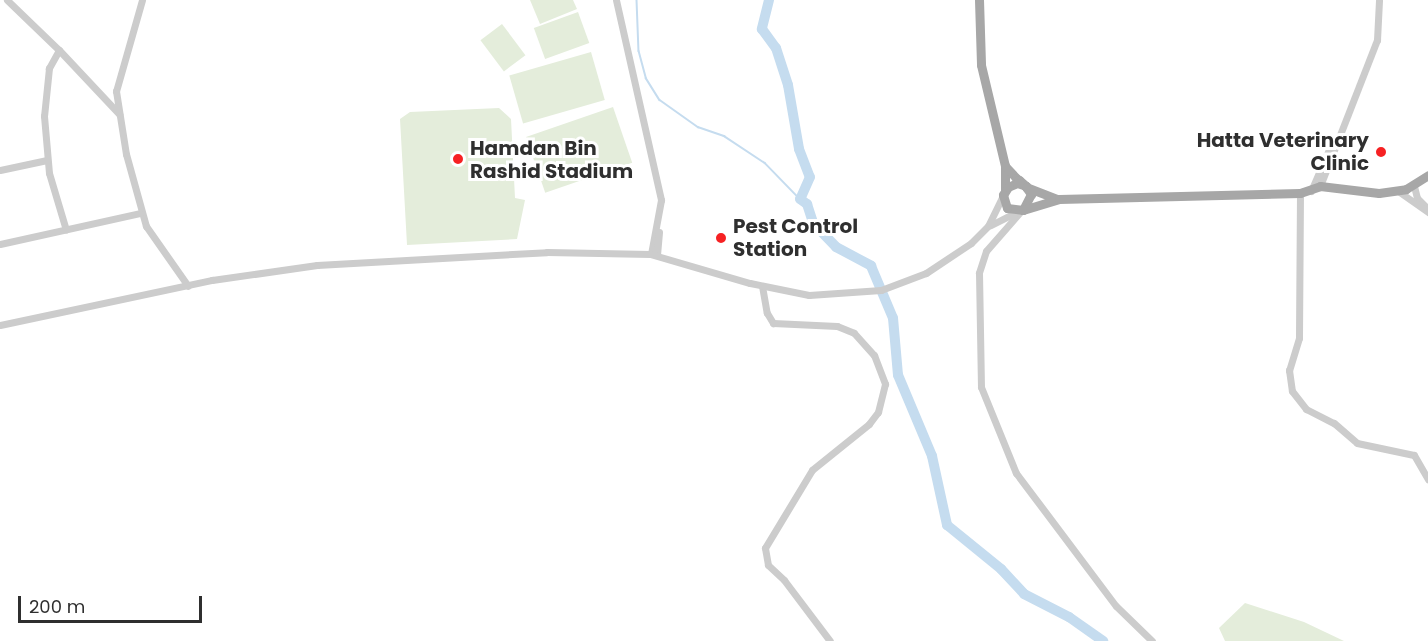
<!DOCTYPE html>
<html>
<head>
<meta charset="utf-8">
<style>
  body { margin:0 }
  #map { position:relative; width:1428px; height:641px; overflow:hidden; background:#fff; font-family:Poppins,sans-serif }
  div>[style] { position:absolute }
  .green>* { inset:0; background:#e4eddb; transform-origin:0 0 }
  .stream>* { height:1.5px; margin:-0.75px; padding:0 0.75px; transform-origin:0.75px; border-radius:0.75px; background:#c5dcef }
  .river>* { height:10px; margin:-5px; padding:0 5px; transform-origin:5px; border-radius:5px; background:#c5dcef }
  .minor>* { height:7px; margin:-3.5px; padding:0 3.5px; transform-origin:3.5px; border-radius:3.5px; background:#ccc }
  .major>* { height:9px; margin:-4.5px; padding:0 4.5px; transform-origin:4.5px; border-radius:4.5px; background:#a7a7a7 }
  .dots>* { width:16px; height:16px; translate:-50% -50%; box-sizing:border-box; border:3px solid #fff; border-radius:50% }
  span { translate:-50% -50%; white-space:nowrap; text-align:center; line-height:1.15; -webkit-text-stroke:6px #fff; paint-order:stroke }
  .poi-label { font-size:20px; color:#2f2f2f; font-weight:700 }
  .right { translate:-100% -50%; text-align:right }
  .left { translate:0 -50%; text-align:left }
  .scale { position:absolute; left:18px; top:596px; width:184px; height:27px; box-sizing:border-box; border:3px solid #2f2f2f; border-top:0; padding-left:8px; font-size:18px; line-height:21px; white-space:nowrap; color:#2f2f2f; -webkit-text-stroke:4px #fff; paint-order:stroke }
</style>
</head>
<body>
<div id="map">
  <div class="green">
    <div style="clip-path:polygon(530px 0,573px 0,577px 9px,540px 24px)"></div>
    <div style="left:578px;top:12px;width:33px;height:47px;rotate:70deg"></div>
    <div style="left:502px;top:24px;width:39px;height:27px;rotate:53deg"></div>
    <div style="left:591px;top:52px;width:50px;height:85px;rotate:74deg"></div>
    <div style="left:613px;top:107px;width:59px;height:92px;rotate:71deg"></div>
    <div style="clip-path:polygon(499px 108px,511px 119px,515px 198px,525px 200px,517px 239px,407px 245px,400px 119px,410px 112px)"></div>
    <div style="clip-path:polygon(1245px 603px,1304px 622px,1344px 641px,1225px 641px,1219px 628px)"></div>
  </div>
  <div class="stream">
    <div style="left:637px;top:0;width:51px;rotate:87.8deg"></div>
    <div style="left:639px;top:51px;width:28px;rotate:75deg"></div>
    <div style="left:646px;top:78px;width:26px;rotate:58deg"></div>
    <div style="left:660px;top:100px;width:47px;rotate:35.4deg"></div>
    <div style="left:698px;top:127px;width:28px;rotate:19deg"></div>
    <div style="left:724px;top:136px;width:49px;rotate:33.4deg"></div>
    <div style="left:765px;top:163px;width:50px;rotate:45.8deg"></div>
  </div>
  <div class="river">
    <div style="left:769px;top:0;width:30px;rotate:104deg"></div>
    <div style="left:762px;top:29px;width:24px;rotate:54deg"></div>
    <div style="left:776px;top:48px;width:39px;rotate:72deg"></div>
    <div style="left:788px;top:85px;width:65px;rotate:80.2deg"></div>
    <div style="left:799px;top:149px;width:30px;rotate:69deg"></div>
    <div style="left:810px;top:177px;width:24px;rotate:114deg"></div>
    <div style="left:800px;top:199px;width:9px;rotate:36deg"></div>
    <div style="left:807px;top:204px;width:20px;rotate:72deg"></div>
    <div style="left:813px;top:223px;width:33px;rotate:46deg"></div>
    <div style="left:836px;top:247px;width:40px;rotate:28deg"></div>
    <div style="left:871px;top:266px;width:56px;rotate:67.1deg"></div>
    <div style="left:893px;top:318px;width:57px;rotate:85deg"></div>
    <div style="left:898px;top:375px;width:88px;rotate:67.2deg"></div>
    <div style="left:932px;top:456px;width:71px;rotate:77.7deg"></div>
    <div style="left:947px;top:525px;width:70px;rotate:39.2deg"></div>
    <div style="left:1001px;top:569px;width:34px;rotate:47deg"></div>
    <div style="left:1024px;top:594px;width:51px;rotate:27.1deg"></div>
    <div style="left:1069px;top:617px;width:42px;rotate:35.2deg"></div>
  </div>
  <div class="minor">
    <div style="left:7px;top:0;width:72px;rotate:43.9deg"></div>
    <div style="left:59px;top:50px;width:21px;rotate:119deg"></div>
    <div style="left:49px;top:68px;width:48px;rotate:95.9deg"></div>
    <div style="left:44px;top:116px;width:57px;rotate:85deg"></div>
    <div style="left:49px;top:173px;width:59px;rotate:73.4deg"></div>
    <div style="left:142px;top:0;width:95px;rotate:105.9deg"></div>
    <div style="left:116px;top:91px;width:64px;rotate:81deg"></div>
    <div style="left:126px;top:154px;width:75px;rotate:74.5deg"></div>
    <div style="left:146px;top:226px;width:73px;rotate:55deg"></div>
    <div style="left:616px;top:0;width:205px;rotate:77.3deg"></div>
    <div style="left:661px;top:200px;width:55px;rotate:100.5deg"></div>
    <div style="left:59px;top:50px;width:88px;rotate:46.8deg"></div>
    <div style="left:0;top:170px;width:48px;rotate:-12deg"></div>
    <div style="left:1320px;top:186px;width:157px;rotate:-68.7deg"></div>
    <div style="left:1377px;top:40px;width:40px;rotate:-87.1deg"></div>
    <div style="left:1414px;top:186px;width:12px;rotate:76deg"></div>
    <div style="left:1417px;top:198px;width:16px;rotate:45deg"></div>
    <div style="left:1311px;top:191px;width:48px;rotate:-66.6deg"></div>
    <div style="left:1398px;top:191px;width:37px;rotate:35deg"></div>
    <div style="left:1300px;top:193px;width:145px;rotate:90.4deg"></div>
    <div style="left:1299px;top:338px;width:34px;rotate:107deg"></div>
    <div style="left:1289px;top:370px;width:21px;rotate:82deg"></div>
    <div style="left:1292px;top:391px;width:23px;rotate:52deg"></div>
    <div style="left:1306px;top:409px;width:31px;rotate:27deg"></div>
    <div style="left:1334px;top:423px;width:30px;rotate:41deg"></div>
    <div style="left:1357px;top:443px;width:58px;rotate:11.9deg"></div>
    <div style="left:1414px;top:455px;width:28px;rotate:60deg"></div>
    <div style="left:1021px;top:211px;width:53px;rotate:131.2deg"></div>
    <div style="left:986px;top:251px;width:23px;rotate:108deg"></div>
    <div style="left:979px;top:273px;width:114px;rotate:89deg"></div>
    <div style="left:981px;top:387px;width:93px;rotate:67.9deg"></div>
    <div style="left:1016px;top:473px;width:166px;rotate:53.1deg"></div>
    <div style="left:1116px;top:606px;width:50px;rotate:44.2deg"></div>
    <div style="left:991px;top:225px;width:31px;rotate:-27deg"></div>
    <div style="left:0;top:244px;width:143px;rotate:-12.5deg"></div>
    <div style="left:657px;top:255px;width:23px;rotate:-85deg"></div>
    <div style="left:762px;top:286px;width:27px;rotate:80deg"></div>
    <div style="left:767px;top:313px;width:12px;rotate:59deg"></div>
    <div style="left:773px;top:323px;width:64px;rotate:2.7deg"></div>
    <div style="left:837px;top:326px;width:18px;rotate:22deg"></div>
    <div style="left:854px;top:333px;width:30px;rotate:48deg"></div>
    <div style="left:874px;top:355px;width:31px;rotate:69deg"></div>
    <div style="left:885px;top:384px;width:29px;rotate:104deg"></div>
    <div style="left:878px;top:412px;width:15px;rotate:127deg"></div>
    <div style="left:869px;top:424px;width:73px;rotate:141.1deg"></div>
    <div style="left:812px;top:470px;width:91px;rotate:121.1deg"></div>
    <div style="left:765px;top:548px;width:17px;rotate:80deg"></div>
    <div style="left:768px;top:565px;width:22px;rotate:43deg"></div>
    <div style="left:784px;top:580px;width:76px;rotate:53deg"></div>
    <div style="left:0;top:325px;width:217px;rotate:-12deg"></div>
    <div style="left:212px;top:280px;width:106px;rotate:-8.1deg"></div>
    <div style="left:317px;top:265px;width:230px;rotate:-3.2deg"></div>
    <div style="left:547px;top:252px;width:103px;rotate:1.1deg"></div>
    <div style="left:650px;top:254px;width:104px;rotate:16.2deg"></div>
    <div style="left:750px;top:283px;width:60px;rotate:11.5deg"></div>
    <div style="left:809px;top:295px;width:72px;rotate:-4deg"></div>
    <div style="left:881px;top:290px;width:48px;rotate:-20.7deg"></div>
    <div style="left:926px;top:273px;width:54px;rotate:-33.7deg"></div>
    <div style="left:971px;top:243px;width:24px;rotate:-45deg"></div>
    <div style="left:988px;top:226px;width:34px;rotate:-64deg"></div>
  </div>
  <div class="major">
    <div style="left:979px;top:0;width:65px;rotate:88.2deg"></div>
    <div style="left:981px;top:65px;width:104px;rotate:76.6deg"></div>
    <div style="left:1005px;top:166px;width:25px;rotate:90deg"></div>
    <div style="left:1005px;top:166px;width:16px;rotate:47deg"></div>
    <div style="left:1016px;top:178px;width:4px;rotate:34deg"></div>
    <div style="left:1019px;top:180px;width:9px;rotate:41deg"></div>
    <div style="left:1026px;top:186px;width:1px;rotate:90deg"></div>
    <div style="left:1026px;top:187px;width:9px;rotate:54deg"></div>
    <div style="left:1031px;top:194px;width:18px;rotate:117deg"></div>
    <div style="left:1023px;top:210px;width:16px;rotate:-173deg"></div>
    <div style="left:1007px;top:208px;width:14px;rotate:-107deg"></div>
    <div style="left:1003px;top:195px;width:9px;rotate:-58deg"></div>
    <div style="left:1008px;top:187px;width:10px;rotate:-24deg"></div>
    <div style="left:1017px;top:183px;width:9px;rotate:18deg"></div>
    <div style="left:1026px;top:187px;width:33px;rotate:21deg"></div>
    <div style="left:1023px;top:210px;width:38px;rotate:-17deg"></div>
    <div style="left:1059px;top:199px;width:241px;rotate:-1.4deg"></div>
    <div style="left:1300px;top:193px;width:21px;rotate:-19deg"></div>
    <div style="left:1320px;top:186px;width:59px;rotate:6.8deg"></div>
    <div style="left:1379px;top:193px;width:27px;rotate:-8deg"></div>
    <div style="left:1406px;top:189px;width:26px;rotate:-32deg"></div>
  </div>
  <div class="dots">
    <div style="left:1381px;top:152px;background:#f62123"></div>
    <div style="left:458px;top:159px;background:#f62123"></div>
    <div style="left:721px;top:238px;background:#f62123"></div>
  </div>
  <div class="poi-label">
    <span class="right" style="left:1369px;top:152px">Hatta Veterinary<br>Clinic</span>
    <span class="left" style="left:470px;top:160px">Hamdan Bin<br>Rashid Stadium</span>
    <span class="left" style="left:733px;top:238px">Pest Control<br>Station</span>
  </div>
  <div class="scale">200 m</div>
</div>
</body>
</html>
